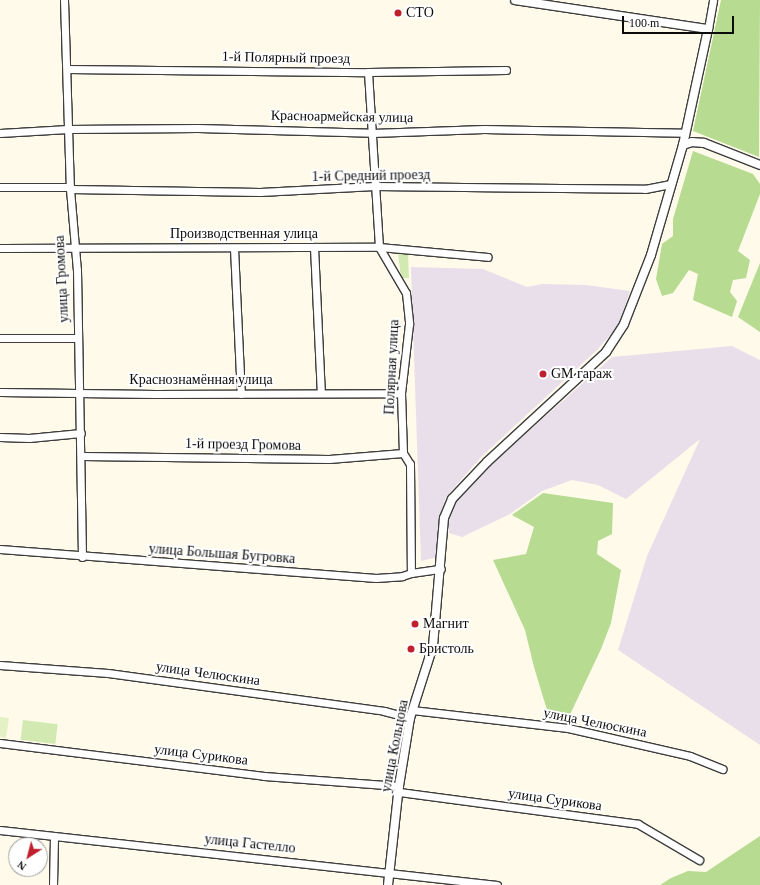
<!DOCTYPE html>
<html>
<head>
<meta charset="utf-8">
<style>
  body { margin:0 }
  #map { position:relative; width:760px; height:885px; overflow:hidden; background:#fffaea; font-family:Georgia,serif }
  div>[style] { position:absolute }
  .industrial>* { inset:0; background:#e9dfeb }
  .green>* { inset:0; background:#d2eab2; transform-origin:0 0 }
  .forest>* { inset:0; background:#b6db91 }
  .pitch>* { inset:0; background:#e4f1c5 }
  .roads { filter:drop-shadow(1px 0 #3e3e3e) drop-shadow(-1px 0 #3e3e3e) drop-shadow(0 1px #3e3e3e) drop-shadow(0 -1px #3e3e3e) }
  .minor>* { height:7px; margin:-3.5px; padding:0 3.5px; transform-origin:3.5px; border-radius:3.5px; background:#fff }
  .tertiary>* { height:8px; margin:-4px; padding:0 4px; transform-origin:4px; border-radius:4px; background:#fff }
  .dots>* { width:11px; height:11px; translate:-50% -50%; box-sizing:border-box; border:2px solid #fff; border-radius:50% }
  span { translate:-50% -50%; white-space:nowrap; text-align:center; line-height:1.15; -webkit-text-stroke:4px #fff; paint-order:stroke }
  .poi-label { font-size:14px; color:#0b0b0b }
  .left { translate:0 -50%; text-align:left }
  .street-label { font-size:14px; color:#0b0b0b }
  .north { position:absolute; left:8px; top:837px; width:40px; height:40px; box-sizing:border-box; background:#fff; border:1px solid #9d9d9d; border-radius:50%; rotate:216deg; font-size:11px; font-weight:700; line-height:16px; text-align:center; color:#0b0b0b }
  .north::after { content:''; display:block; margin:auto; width:14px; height:18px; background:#c01f2e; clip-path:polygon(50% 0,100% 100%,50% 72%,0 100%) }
  .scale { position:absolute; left:622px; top:16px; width:112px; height:18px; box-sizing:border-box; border:2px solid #0b0b0b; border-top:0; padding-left:5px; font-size:12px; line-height:14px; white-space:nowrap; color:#0b0b0b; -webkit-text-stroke:3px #fff; paint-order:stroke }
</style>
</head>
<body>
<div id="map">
  <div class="industrial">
    <div style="clip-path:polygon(411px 267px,483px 269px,527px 287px,542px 284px,586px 285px,630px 291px,619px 325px,597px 350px,481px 457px,446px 497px,440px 516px,438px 557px,421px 561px)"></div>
    <div style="clip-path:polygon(732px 346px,760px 360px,760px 745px,618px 650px,647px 556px,700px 439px,626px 499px,598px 485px,572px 480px,542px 491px,510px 514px,462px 537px,449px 533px,448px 520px,453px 502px,491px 465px,612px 357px)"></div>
  </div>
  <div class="green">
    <div style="clip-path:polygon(398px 253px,408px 254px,409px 278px,401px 278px)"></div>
    <div style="left:23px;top:720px;width:35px;height:20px;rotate:7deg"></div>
  </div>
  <div class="forest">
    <div style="clip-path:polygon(721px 0,760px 0,759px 157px,693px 131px)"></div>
    <div style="clip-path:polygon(693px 151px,753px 174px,760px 184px,760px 194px,738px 251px,750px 260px,746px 278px,733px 280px,730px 292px,737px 301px,732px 317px,693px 300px,698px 274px,689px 270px,673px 293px,662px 296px,656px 279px,662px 244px,673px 236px,673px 219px)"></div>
    <div style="clip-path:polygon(760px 263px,760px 332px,738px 317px)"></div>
    <div style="clip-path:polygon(543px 493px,613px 503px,612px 534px,598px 541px,597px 554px,621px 570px,611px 623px,601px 649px,566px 723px,550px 720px,534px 667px,525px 630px,493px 560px,526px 554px,534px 527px,512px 515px)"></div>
    <div style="clip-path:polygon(760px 836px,760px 885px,660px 885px,671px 878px,688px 871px,706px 872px)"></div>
  </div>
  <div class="pitch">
    <div style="clip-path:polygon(0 717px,9px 718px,6px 738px,0 737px)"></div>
  </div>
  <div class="roads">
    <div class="minor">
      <div style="left:64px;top:0;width:189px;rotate:88.2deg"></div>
      <div style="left:70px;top:189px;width:81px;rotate:85.1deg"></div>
      <div style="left:77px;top:270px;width:287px;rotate:89deg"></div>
      <div style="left:708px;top:29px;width:29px;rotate:-80deg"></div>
      <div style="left:67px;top:69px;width:301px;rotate:0.6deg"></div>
      <div style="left:368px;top:72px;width:138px;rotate:-0.8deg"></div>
      <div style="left:368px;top:72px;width:175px;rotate:86.4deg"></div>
      <div style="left:379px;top:247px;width:53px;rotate:59.6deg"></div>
      <div style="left:406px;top:293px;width:31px;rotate:84deg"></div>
      <div style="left:409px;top:324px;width:69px;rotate:96.6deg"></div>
      <div style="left:401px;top:393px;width:60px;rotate:88.1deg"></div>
      <div style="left:403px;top:453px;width:13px;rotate:58deg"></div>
      <div style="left:410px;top:464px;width:109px;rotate:89.5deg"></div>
      <div style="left:0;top:133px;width:68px;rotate:-3.4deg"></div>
      <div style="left:68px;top:129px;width:130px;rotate:-0.4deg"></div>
      <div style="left:198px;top:128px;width:174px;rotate:1.6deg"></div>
      <div style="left:372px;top:133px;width:112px;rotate:-2deg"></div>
      <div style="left:484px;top:129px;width:201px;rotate:1.1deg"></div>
      <div style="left:0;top:187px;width:70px"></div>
      <div style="left:70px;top:189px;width:190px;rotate:0.9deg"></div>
      <div style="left:260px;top:192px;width:115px;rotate:-3deg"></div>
      <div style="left:375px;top:186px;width:270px;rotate:0.6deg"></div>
      <div style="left:645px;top:189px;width:26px;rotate:-11deg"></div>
      <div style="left:314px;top:247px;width:146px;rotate:87.3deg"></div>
      <div style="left:0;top:248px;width:379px;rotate:-0.2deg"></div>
      <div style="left:379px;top:247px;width:109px;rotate:5.2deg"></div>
      <div style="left:234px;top:248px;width:146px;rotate:87.3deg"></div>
      <div style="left:0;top:338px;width:78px"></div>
      <div style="left:0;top:392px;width:155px;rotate:0.7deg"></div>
      <div style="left:155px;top:394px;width:246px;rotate:-0.2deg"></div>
      <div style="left:0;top:437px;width:29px;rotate:2deg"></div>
      <div style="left:29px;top:438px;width:52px;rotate:-5.5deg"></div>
      <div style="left:82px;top:456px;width:247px;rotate:0.7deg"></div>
      <div style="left:329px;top:459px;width:74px;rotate:-4.6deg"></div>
      <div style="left:0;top:549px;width:377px;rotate:4.4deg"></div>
      <div style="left:376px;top:578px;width:26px;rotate:-4deg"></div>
      <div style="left:402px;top:576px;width:9px;rotate:-18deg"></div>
      <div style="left:411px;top:573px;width:30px;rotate:-8deg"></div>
      <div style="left:0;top:665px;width:108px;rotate:4.2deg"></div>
      <div style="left:108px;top:673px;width:279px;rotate:7.8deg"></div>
      <div style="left:384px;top:711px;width:27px;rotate:15deg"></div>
      <div style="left:412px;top:710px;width:157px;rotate:6.6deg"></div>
      <div style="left:568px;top:728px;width:125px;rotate:12.9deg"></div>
      <div style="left:690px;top:756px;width:35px;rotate:22deg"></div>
      <div style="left:0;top:743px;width:266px;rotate:7.1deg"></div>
      <div style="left:264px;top:776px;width:135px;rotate:4.2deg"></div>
      <div style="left:399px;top:792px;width:241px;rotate:7.6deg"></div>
      <div style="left:638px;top:824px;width:71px;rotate:30.5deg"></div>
      <div style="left:0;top:830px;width:500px;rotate:6.31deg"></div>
      <div style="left:53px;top:885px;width:49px;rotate:-88.8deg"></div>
    </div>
    <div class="tertiary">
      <div style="left:683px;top:145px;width:9px;rotate:-18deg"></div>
      <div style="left:692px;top:142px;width:12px;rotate:5deg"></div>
      <div style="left:704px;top:143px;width:60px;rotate:21.4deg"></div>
      <div style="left:388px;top:885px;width:100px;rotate:-83.7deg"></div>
      <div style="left:399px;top:786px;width:69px;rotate:-80.8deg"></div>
      <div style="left:410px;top:718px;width:76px;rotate:-72.3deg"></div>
      <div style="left:433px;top:646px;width:128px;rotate:-85.1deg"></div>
      <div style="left:444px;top:518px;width:21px;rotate:-67deg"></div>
      <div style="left:452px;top:499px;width:51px;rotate:-46.6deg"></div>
      <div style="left:487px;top:462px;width:162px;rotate:-42.7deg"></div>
      <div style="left:606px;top:352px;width:33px;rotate:-57deg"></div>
      <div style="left:624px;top:324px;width:74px;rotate:-68.6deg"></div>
      <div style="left:651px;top:255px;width:115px;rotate:-73.8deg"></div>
      <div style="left:683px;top:145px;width:119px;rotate:-77.8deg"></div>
      <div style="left:708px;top:29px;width:195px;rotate:-171.5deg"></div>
    </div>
  </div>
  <div class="dots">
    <div style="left:398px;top:13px;background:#c01f2e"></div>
    <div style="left:543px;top:374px;background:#c01f2e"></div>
    <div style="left:415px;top:624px;background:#c01f2e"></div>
    <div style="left:411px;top:649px;background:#c01f2e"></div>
  </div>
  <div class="poi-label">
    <span class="left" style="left:406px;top:13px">СТО</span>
    <span class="left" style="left:551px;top:374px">GM гараж</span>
    <span class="left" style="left:423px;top:624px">Магнит</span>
    <span class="left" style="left:419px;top:649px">Бристоль</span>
  </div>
  <div class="street-label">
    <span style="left:286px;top:58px;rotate:1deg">1-й Полярный проезд</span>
    <span style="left:342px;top:117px;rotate:1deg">Красноармейская улица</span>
    <span style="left:371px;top:176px;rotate:-1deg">1-й Средний проезд</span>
    <span style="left:244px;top:234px">Производственная улица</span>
    <span style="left:62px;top:279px;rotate:-93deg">улица Громова</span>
    <span style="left:392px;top:367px;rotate:-87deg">Полярная улица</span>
    <span style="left:201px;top:380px">Краснознамённая улица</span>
    <span style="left:243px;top:445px;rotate:1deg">1-й проезд Громова</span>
    <span style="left:222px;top:554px;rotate:4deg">улица Большая Бугровка</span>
    <span style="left:208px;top:674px;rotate:8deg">улица Челюскина</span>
    <span style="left:595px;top:723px;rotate:11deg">улица Челюскина</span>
    <span style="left:395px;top:746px;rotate:-79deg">улица Кольцова</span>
    <span style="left:201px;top:755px;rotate:7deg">улица Сурикова</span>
    <span style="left:555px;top:800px;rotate:8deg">улица Сурикова</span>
    <span style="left:250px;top:844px;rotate:6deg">улица Гастелло</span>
  </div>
  <div class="north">N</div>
  <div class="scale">100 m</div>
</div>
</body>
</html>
